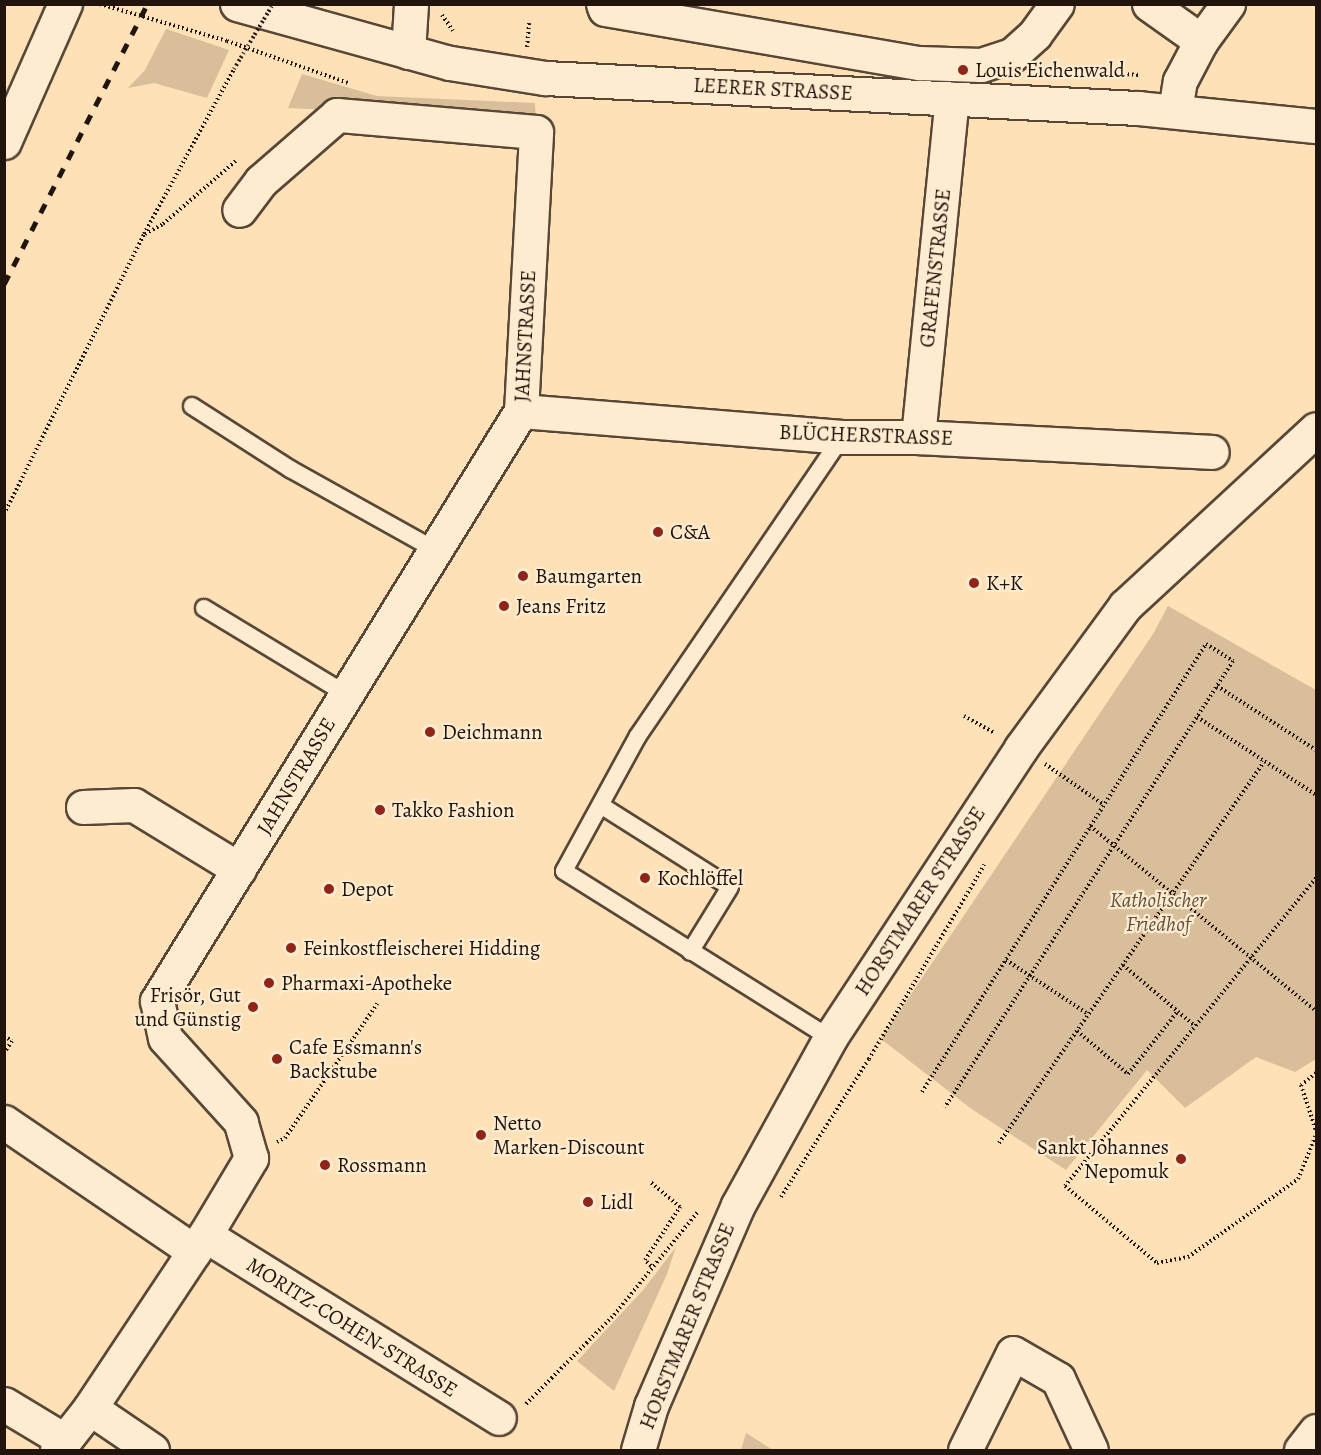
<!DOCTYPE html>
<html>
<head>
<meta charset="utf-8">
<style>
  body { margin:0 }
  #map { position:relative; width:1321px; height:1455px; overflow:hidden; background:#fee1b7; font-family:Alegreya,serif }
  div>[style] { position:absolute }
  .green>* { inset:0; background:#d8be9a }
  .path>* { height:4px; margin-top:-2px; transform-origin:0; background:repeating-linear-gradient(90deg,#21140c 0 1.5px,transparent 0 4.5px) }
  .roads { filter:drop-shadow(2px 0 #584737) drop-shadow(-2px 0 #584737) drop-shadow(0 2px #584737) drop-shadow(0 -2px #584737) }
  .lane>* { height:16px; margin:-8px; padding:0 8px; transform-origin:8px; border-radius:8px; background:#feecd0 }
  .street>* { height:33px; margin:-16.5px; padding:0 16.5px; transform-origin:16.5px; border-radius:16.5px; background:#feecd0 }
  .secondary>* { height:33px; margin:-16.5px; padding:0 16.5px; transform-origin:16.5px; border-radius:16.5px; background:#feecd0 }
  .rail>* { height:4.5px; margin-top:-2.25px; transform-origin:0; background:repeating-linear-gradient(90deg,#21140c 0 10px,transparent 0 20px) }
  .path-bridge>* { height:4px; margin-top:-2px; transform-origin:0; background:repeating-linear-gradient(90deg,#21140c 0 1.5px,transparent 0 4.5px) }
  .dots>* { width:16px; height:16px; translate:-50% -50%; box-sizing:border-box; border:3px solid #feecd0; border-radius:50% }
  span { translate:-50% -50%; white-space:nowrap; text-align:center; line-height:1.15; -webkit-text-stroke:4.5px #feecd0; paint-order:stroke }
  .poi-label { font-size:21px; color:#21140c }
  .left { translate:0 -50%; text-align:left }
  .right { translate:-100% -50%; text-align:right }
  .street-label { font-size:21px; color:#21140c }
  .park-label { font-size:21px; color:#61503e; font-style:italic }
  .frame { position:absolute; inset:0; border:6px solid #21140c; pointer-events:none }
</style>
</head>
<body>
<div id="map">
  <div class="green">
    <div style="clip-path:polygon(166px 29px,229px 50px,207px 98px,154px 83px,128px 88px,145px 70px)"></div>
    <div style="clip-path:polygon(302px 74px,377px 96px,535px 103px,536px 120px,288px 108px)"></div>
    <div style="clip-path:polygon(1168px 606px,1316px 690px,1316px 1059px,1295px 1072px,1256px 1057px,1185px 1108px,1147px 1070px,1066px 1170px,973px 1110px,881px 1039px,1153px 634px)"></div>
    <div style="clip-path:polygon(676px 1247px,667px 1274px,614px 1391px,577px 1361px,644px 1289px)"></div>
    <div style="clip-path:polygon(746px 1433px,773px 1450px,741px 1450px)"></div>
  </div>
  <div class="path">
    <div style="left:100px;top:4px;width:132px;rotate:16.2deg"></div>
    <div style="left:227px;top:41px;width:128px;rotate:19.1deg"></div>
    <div style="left:442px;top:15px;width:19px;rotate:55deg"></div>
    <div style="left:527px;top:47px;width:24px;rotate:-85deg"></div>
    <div style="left:1123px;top:74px;width:17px;rotate:3deg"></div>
    <div style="left:145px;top:234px;width:21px;rotate:-29deg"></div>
    <div style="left:163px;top:224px;width:98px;rotate:-40.9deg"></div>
    <div style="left:4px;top:514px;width:313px;rotate:-63.4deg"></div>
    <div style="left:144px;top:234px;width:188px;rotate:-61.4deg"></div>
    <div style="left:1217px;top:686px;width:118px;rotate:32.9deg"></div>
    <div style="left:964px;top:716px;width:35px;rotate:29deg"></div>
    <div style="left:1197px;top:717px;width:142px;rotate:33.2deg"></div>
    <div style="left:1045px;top:764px;width:72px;rotate:34.8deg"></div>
    <div style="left:1090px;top:826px;width:292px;rotate:39.3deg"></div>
    <div style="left:1316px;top:878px;width:397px;rotate:129.2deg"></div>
    <div style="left:1065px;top:1186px;width:120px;rotate:39.9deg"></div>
    <div style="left:1157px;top:1263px;width:32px;rotate:-11deg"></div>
    <div style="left:1188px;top:1257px;width:135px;rotate:-35.3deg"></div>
    <div style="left:1298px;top:1179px;width:48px;rotate:-67.8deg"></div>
    <div style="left:1006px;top:960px;width:98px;rotate:33.4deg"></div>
    <div style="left:1123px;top:965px;width:94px;rotate:40.3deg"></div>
    <div style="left:1077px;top:1031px;width:67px;rotate:40.1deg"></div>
    <div style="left:1128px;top:1074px;width:80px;rotate:-51.6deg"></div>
    <div style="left:4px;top:1036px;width:9px;rotate:32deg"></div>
    <div style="left:12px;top:1041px;width:14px;rotate:124deg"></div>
    <div style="left:1316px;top:1073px;width:19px;rotate:141deg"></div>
    <div style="left:1301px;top:1085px;width:48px;rotate:71.9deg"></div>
    <div style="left:922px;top:1092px;width:530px;rotate:-57.63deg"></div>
    <div style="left:1206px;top:644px;width:32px;rotate:32deg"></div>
    <div style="left:1233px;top:661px;width:531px;rotate:122.85deg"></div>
    <div style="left:277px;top:1142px;width:9px;rotate:-27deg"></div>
    <div style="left:285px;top:1138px;width:163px;rotate:-55.5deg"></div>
    <div style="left:999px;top:1143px;width:464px;rotate:-55.2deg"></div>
    <div style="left:781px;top:1197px;width:164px;rotate:-57.5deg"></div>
    <div style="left:869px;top:1059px;width:226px;rotate:-59.3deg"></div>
    <div style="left:651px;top:1266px;width:8px;rotate:-135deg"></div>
    <div style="left:645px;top:1260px;width:64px;rotate:-56.6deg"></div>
    <div style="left:680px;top:1207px;width:38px;rotate:-140deg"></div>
    <div style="left:526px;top:1404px;width:125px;rotate:-45.3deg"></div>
    <div style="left:614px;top:1315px;width:132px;rotate:-50.9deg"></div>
  </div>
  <div class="roads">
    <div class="lane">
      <div style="left:192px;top:406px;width:117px;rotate:32.7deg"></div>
      <div style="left:290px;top:469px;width:165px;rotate:29.1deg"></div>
      <div style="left:204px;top:608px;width:166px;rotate:31.2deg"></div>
      <div style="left:602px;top:806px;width:151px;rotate:32.3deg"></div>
      <div style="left:730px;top:887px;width:76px;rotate:121.6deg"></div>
      <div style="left:830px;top:1038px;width:314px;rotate:-147.9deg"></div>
      <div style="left:564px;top:871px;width:154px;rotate:-61.3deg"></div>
      <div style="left:638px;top:736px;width:362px;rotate:-55.7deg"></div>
    </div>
    <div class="street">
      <div style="left:603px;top:4px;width:5px;rotate:68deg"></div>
      <div style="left:605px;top:9px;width:319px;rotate:9.8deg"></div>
      <div style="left:919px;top:63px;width:62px;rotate:1.8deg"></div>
      <div style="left:981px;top:65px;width:33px;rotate:-18deg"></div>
      <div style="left:1012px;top:55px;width:31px;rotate:-42deg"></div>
      <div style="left:1035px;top:34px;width:37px;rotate:-54deg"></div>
      <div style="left:1149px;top:4px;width:64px;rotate:35.4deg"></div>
      <div style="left:408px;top:52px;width:48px;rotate:-86.4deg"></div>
      <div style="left:1175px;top:111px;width:30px;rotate:-81deg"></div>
      <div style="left:1180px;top:81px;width:45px;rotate:-62.3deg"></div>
      <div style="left:1201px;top:41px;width:46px;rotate:-53.9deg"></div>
      <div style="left:4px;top:142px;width:151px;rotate:-66.2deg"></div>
      <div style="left:521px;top:411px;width:322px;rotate:4.6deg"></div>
      <div style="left:842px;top:437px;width:76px"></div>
      <div style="left:918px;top:437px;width:294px;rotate:2.9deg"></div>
      <div style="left:918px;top:437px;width:340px;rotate:-84.3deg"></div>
      <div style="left:83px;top:807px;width:51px;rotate:-2.2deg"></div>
      <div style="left:134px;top:805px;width:123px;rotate:31.4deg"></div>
      <div style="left:4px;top:1122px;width:230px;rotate:34.2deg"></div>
      <div style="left:205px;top:1235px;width:346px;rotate:31.9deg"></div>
      <div style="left:4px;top:1404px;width:70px;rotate:31deg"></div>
      <div style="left:90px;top:1408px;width:75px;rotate:34.1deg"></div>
      <div style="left:57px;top:1450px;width:53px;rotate:-51.8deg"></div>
      <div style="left:90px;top:1408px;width:208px;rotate:-56.4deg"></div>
      <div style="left:205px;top:1235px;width:90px;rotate:-59.1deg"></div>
      <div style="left:251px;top:1158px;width:37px;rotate:-106deg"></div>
      <div style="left:241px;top:1122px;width:113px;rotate:-132.1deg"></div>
      <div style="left:165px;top:1038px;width:38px;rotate:-102deg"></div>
      <div style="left:157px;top:1001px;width:693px;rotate:-58.33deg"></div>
      <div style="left:521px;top:411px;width:279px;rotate:-86.9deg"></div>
      <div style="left:536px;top:132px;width:200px;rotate:-175.1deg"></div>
      <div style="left:337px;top:115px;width:101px;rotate:139deg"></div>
      <div style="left:261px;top:181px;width:36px;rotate:127deg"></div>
      <div style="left:965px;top:1450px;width:108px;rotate:-63.7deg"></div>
      <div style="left:1013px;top:1353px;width:52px;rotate:30deg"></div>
      <div style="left:1058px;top:1379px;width:78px;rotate:65.1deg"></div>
      <div style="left:1301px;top:1450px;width:24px;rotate:-52deg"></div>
    </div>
    <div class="secondary">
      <div style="left:237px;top:4px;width:221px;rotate:15.5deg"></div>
      <div style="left:450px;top:63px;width:96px;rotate:9deg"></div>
      <div style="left:545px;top:78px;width:594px;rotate:2.9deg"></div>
      <div style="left:1138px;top:108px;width:179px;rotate:5.8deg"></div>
      <div style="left:638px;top:1450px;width:46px;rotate:-73.5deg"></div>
      <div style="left:651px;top:1406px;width:219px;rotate:-66.6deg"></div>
      <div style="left:738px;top:1205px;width:191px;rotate:-61.1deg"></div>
      <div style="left:830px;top:1038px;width:347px;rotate:-56.6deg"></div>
      <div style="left:1021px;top:748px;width:176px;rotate:-53.8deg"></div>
      <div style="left:1125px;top:606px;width:260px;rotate:-42.8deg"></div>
    </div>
  </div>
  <div class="rail">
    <div style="left:4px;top:284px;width:314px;rotate:-62.9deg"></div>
  </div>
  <div class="path-bridge">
    <div style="left:234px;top:69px;width:76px;rotate:-59deg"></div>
  </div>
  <div class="dots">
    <div style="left:963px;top:70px;background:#8f2418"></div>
    <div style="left:658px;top:532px;background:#8f2418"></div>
    <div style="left:523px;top:576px;background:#8f2418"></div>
    <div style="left:974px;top:583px;background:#8f2418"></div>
    <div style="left:504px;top:606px;background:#8f2418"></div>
    <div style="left:430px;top:732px;background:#8f2418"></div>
    <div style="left:380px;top:810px;background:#8f2418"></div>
    <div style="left:645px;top:878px;background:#8f2418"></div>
    <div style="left:329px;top:889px;background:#8f2418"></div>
    <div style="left:291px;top:948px;background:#8f2418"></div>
    <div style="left:269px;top:983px;background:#8f2418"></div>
    <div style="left:253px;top:1007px;background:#8f2418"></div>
    <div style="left:277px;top:1059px;background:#8f2418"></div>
    <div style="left:481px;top:1135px;background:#8f2418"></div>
    <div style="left:1181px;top:1159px;background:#8f2418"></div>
    <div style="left:325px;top:1165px;background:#8f2418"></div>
    <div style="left:588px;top:1202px;background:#8f2418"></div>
  </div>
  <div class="poi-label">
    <span class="left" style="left:975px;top:70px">Louis Eichenwald</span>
    <span class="left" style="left:670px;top:532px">C&amp;A</span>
    <span class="left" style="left:535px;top:576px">Baumgarten</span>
    <span class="left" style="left:986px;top:583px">K+K</span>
    <span class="left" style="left:516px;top:606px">Jeans Fritz</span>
    <span class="left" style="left:442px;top:732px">Deichmann</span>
    <span class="left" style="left:392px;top:810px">Takko Fashion</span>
    <span class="left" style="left:657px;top:878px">Kochlöffel</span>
    <span class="left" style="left:341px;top:889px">Depot</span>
    <span class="left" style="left:303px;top:948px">Feinkostfleischerei Hidding</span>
    <span class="left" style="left:281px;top:983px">Pharmaxi-Apotheke</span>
    <span class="right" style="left:241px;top:1007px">Frisör, Gut<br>und Günstig</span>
    <span class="left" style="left:289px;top:1059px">Cafe Essmann's<br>Backstube</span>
    <span class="left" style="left:493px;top:1135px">Netto<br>Marken-Discount</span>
    <span class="right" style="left:1169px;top:1159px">Sankt Johannes<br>Nepomuk</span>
    <span class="left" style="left:337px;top:1165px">Rossmann</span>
    <span class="left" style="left:600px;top:1202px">Lidl</span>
  </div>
  <div class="street-label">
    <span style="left:773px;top:89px;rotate:3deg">LEERER STRASSE</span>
    <span style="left:935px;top:268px;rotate:-84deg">GRAFENSTRASSE</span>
    <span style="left:525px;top:336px;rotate:-87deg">JAHNSTRASSE</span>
    <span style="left:866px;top:435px;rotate:2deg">BLÜCHERSTRASSE</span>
    <span style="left:296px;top:776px;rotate:-59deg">JAHNSTRASSE</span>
    <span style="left:920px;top:901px;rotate:-57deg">HORSTMARER STRASSE</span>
    <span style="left:687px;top:1326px;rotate:-68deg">HORSTMARER STRASSE</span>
    <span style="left:352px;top:1327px;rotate:32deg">MORITZ-COHEN-STRASSE</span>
  </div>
  <div class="park-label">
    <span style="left:1158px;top:912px">Katholischer<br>Friedhof</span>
  </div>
  <div class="frame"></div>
</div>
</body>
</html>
